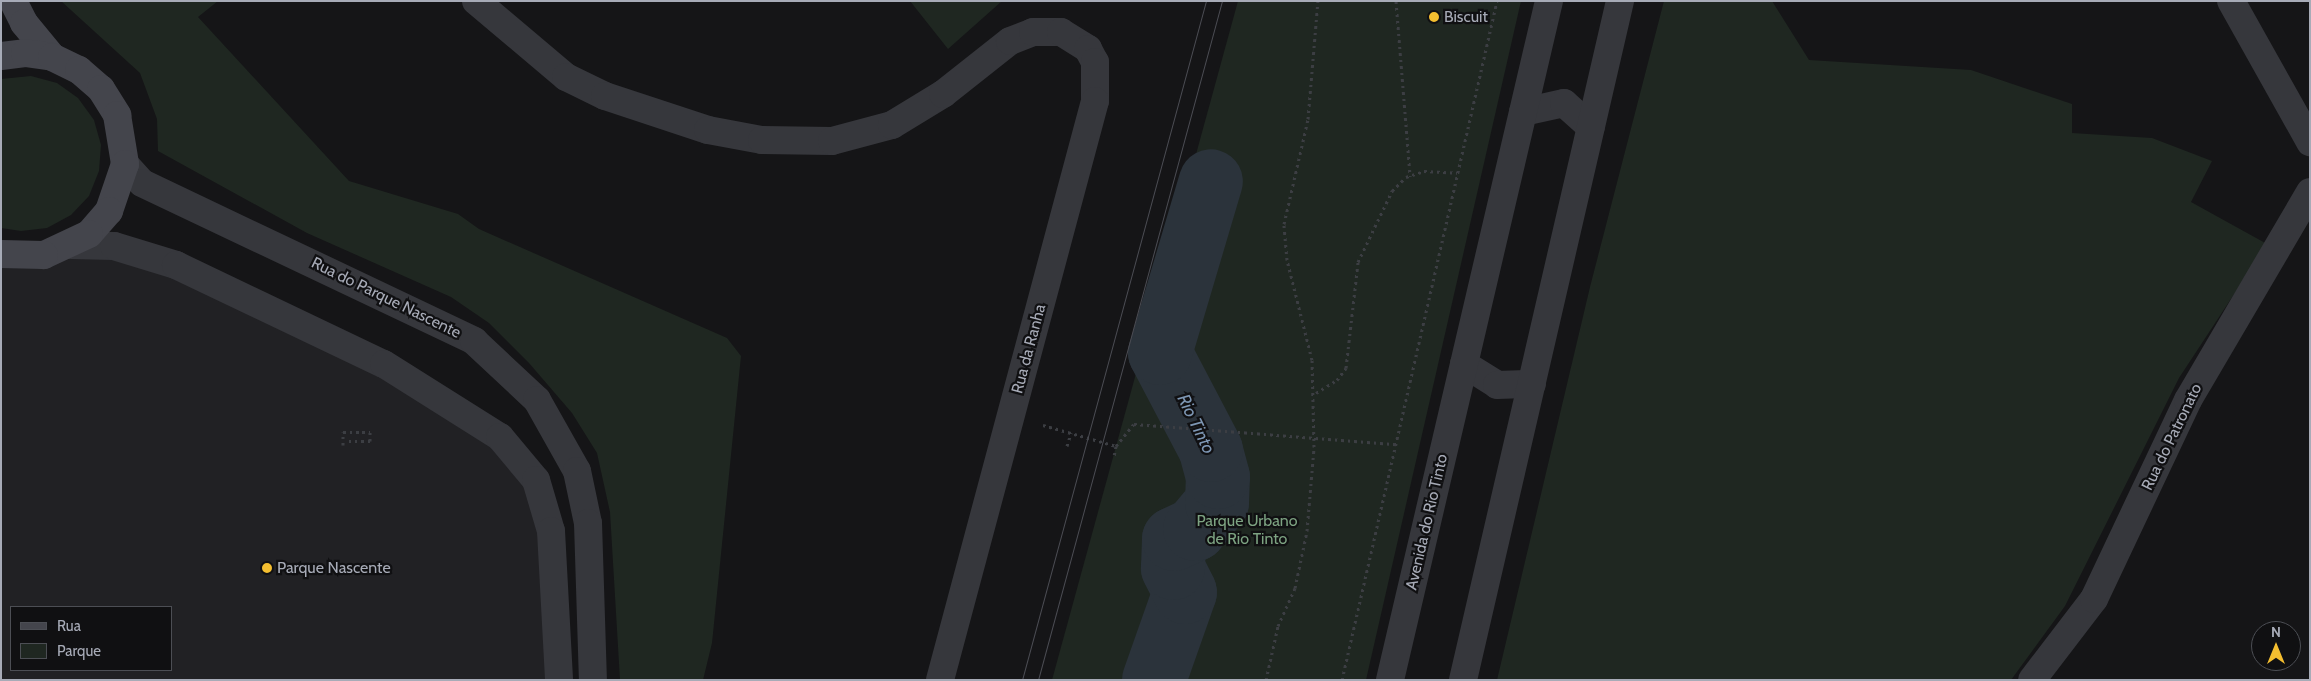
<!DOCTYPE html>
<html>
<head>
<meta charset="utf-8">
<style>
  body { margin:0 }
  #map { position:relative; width:2311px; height:681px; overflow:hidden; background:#151517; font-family:Cabin,sans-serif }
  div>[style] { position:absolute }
  .built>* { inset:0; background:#212124 }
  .green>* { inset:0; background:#1f2721 }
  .river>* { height:64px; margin:-32px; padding:0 32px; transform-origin:32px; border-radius:32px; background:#2b333b }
  .path>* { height:3px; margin-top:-1.5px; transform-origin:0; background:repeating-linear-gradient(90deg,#3c3e43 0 2.5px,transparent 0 6.5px) }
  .street>* { height:28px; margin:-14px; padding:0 14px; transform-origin:14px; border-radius:14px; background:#36373c }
  .secondary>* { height:28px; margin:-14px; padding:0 14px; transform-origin:14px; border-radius:14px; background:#44454c }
  .tram>* { height:1px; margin:-0.5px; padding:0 0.5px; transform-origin:0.5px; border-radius:0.5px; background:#4b4c53 }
  .dots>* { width:14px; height:14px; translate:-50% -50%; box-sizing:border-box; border:2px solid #101012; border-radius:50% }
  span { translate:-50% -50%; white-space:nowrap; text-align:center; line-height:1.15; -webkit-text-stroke:4.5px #101012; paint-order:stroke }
  .poi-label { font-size:16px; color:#a7abb7 }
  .left { translate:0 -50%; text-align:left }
  .street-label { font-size:16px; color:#a7abb7 }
  .park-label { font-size:16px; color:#7da382 }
  .water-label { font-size:18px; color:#7d96b3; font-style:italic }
  .frame { position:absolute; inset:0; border:2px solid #a7abb7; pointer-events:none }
  .legend { position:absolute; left:10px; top:606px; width:162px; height:65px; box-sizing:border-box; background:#101012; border:1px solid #4c4e54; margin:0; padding:6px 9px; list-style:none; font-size:15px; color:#a7abb7 }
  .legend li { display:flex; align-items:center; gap:10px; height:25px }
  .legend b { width:25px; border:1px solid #4c4e54 }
  .north { position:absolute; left:2251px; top:621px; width:50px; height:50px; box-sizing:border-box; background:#101012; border:1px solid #4c4e54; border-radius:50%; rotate:0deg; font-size:14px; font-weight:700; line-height:20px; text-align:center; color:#a7abb7 }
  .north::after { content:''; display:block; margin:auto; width:18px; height:22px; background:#f4be30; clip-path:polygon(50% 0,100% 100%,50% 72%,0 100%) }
</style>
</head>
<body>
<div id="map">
  <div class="built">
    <div style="clip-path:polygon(evenodd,113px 251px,383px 368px,498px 440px,533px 481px,554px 680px,1px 680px,1px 259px,113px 251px,11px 607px,171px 607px,171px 670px,11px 670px,11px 607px)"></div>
  </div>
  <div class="green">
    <div style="clip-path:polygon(61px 1px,218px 1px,198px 17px,349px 181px,458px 214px,479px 229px,727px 338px,741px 356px,712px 643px,703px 680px,620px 680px,610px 512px,597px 453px,572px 413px,529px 363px,489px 323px,451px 297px,307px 233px,158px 151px,157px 119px,140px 73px)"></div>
    <div style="clip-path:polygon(910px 1px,1002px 1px,948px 49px)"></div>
    <div style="clip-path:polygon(1238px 1px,1521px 1px,1366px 680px,1052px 680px)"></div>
    <div style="clip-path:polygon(1664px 1px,1772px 1px,1809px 60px,1971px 70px,2072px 104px,2072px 133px,2152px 138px,2212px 161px,2191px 202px,2267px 244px,2179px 378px,2065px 606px,2011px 680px,1497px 680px,1590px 287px)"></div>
    <div style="clip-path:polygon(31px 76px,57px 83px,78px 98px,94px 120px,101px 145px,99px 171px,89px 196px,71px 215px,47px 228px,21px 231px,1px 228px,1px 79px)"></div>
  </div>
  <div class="river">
    <div style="left:1154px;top:680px;width:93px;rotate:-70.6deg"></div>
    <div style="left:1185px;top:592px;width:27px;rotate:-117deg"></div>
    <div style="left:1173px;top:568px;width:29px;rotate:-88deg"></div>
    <div style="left:1174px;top:539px;width:23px;rotate:-25deg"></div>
    <div style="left:1195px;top:529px;width:34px;rotate:-50deg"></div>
    <div style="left:1217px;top:503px;width:26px;rotate:-88deg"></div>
    <div style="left:1218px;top:477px;width:28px;rotate:-105deg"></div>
    <div style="left:1211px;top:450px;width:110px;rotate:-117.7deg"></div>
    <div style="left:1160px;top:353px;width:179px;rotate:-73.5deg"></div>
  </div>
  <div class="path">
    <div style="left:1396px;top:1px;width:176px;rotate:85.4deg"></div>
    <div style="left:1316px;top:393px;width:25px;rotate:-32deg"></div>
    <div style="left:1337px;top:380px;width:15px;rotate:-53deg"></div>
    <div style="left:1346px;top:368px;width:107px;rotate:-83.5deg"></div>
    <div style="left:1358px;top:262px;width:79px;rotate:-64.4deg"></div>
    <div style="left:1392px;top:191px;width:20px;rotate:-45deg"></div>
    <div style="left:1406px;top:177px;width:19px;rotate:-18deg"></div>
    <div style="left:1424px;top:171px;width:33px;rotate:3deg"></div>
    <div style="left:1043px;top:425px;width:76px;rotate:16deg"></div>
    <div style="left:1116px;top:446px;width:10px;rotate:101deg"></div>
    <div style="left:343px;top:445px;width:13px;rotate:-90deg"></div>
    <div style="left:343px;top:432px;width:27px"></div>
    <div style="left:370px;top:432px;width:9px;rotate:90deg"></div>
    <div style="left:370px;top:441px;width:21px;rotate:180deg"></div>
    <div style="left:1067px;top:446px;width:14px;rotate:-73deg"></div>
    <div style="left:1116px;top:446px;width:28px;rotate:-51deg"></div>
    <div style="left:1134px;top:424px;width:263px;rotate:4.4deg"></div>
    <div style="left:1266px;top:680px;width:55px;rotate:-77.5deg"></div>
    <div style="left:1278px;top:626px;width:42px;rotate:-65.9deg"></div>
    <div style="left:1295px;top:588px;width:58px;rotate:-78.1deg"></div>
    <div style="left:1307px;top:531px;width:84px;rotate:-85.2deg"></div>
    <div style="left:1314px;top:447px;width:87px;rotate:-91.3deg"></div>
    <div style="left:1312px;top:360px;width:103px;rotate:-104deg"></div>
    <div style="left:1287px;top:260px;width:36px;rotate:-95deg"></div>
    <div style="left:1284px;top:224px;width:108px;rotate:-77.1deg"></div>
    <div style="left:1308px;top:119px;width:118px;rotate:-85.2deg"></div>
    <div style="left:1342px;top:680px;width:696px;rotate:-77.14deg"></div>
  </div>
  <div class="street">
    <div style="left:476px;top:1px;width:118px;rotate:40.2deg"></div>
    <div style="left:566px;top:77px;width:43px;rotate:26deg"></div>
    <div style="left:605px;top:96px;width:108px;rotate:18.3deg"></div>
    <div style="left:708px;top:130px;width:55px;rotate:10.5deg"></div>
    <div style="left:762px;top:140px;width:70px;rotate:0.8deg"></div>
    <div style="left:832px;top:141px;width:62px;rotate:-14.9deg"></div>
    <div style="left:892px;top:125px;width:60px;rotate:-31.3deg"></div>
    <div style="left:943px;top:94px;width:85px;rotate:-38.3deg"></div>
    <div style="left:1010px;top:41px;width:25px;rotate:-21deg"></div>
    <div style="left:1033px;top:32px;width:28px"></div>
    <div style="left:1061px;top:32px;width:32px;rotate:32deg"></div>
    <div style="left:1088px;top:49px;width:15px;rotate:62deg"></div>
    <div style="left:1095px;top:62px;width:39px;rotate:90deg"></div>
    <div style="left:1095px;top:101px;width:599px;rotate:104.99deg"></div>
    <div style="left:2231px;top:1px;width:162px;rotate:60.7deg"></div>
    <div style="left:1523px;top:112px;width:42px;rotate:-12.4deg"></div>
    <div style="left:1564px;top:103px;width:36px;rotate:42deg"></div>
    <div style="left:125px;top:164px;width:25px;rotate:48deg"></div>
    <div style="left:142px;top:183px;width:368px;rotate:25.4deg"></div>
    <div style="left:474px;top:341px;width:86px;rotate:43.1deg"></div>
    <div style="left:537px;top:400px;width:81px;rotate:60.6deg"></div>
    <div style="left:577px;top:471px;width:53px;rotate:78.1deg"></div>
    <div style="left:588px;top:523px;width:157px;rotate:88.2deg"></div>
    <div style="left:72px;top:245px;width:42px;rotate:1.4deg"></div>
    <div style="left:114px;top:246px;width:65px;rotate:17deg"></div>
    <div style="left:176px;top:265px;width:230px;rotate:25.5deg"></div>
    <div style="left:384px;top:364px;width:137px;rotate:32.2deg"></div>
    <div style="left:500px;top:437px;width:56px;rotate:50.1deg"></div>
    <div style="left:536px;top:480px;width:53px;rotate:73.6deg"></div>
    <div style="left:551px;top:531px;width:149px;rotate:86.9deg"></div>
    <div style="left:1464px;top:364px;width:39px;rotate:32deg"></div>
    <div style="left:1497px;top:385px;width:35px;rotate:-2deg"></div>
    <div style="left:1390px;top:680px;width:697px;rotate:-76.82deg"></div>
    <div style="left:1463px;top:680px;width:697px;rotate:-76.98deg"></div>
    <div style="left:2032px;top:680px;width:102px;rotate:-52.6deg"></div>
    <div style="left:2094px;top:599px;width:220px;rotate:-64.7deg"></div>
    <div style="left:2188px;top:400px;width:241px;rotate:-59.6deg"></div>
  </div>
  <div class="secondary">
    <div style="left:13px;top:1px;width:25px;rotate:63deg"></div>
    <div style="left:24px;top:23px;width:44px;rotate:50.5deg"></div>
    <div style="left:1px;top:56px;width:24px;rotate:-7deg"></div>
    <div style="left:25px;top:53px;width:27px;rotate:8deg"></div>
    <div style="left:52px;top:57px;width:30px;rotate:26deg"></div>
    <div style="left:79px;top:70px;width:29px;rotate:41deg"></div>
    <div style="left:101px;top:89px;width:31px;rotate:58deg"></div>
    <div style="left:117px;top:115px;width:50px;rotate:80.7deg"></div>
    <div style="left:125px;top:164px;width:50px;rotate:108.8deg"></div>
    <div style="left:109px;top:211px;width:30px;rotate:131deg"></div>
    <div style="left:89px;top:234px;width:50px;rotate:155deg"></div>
    <div style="left:44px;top:255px;width:43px;rotate:-178.7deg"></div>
  </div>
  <div class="tram">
    <div style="left:1022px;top:680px;width:703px;rotate:-74.84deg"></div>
    <div style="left:1038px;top:680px;width:703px;rotate:-74.84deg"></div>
  </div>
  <div class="dots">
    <div style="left:1434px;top:17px;background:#f4be30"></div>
    <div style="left:267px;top:568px;background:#f4be30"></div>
  </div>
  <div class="poi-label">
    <span class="left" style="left:1444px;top:17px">Biscuit</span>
    <span class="left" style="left:277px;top:568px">Parque Nascente</span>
  </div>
  <div class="street-label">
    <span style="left:386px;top:298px;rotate:26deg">Rua do Parque Nascente</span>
    <span style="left:1029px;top:349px;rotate:-75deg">Rua da Ranha</span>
    <span style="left:2172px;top:437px;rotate:-64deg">Rua do Patronato</span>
    <span style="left:1427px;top:522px;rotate:-77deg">Avenida do Rio Tinto</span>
  </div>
  <div class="park-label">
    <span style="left:1247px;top:530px">Parque Urbano<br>de Rio Tinto</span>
  </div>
  <div class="water-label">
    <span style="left:1196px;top:424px;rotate:64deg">Rio Tinto</span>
  </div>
  <div class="frame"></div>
  <ul class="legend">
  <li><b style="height:6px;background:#44454c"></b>Rua</li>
  <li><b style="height:14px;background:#1f2721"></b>Parque</li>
  </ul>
  <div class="north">N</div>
</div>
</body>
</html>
